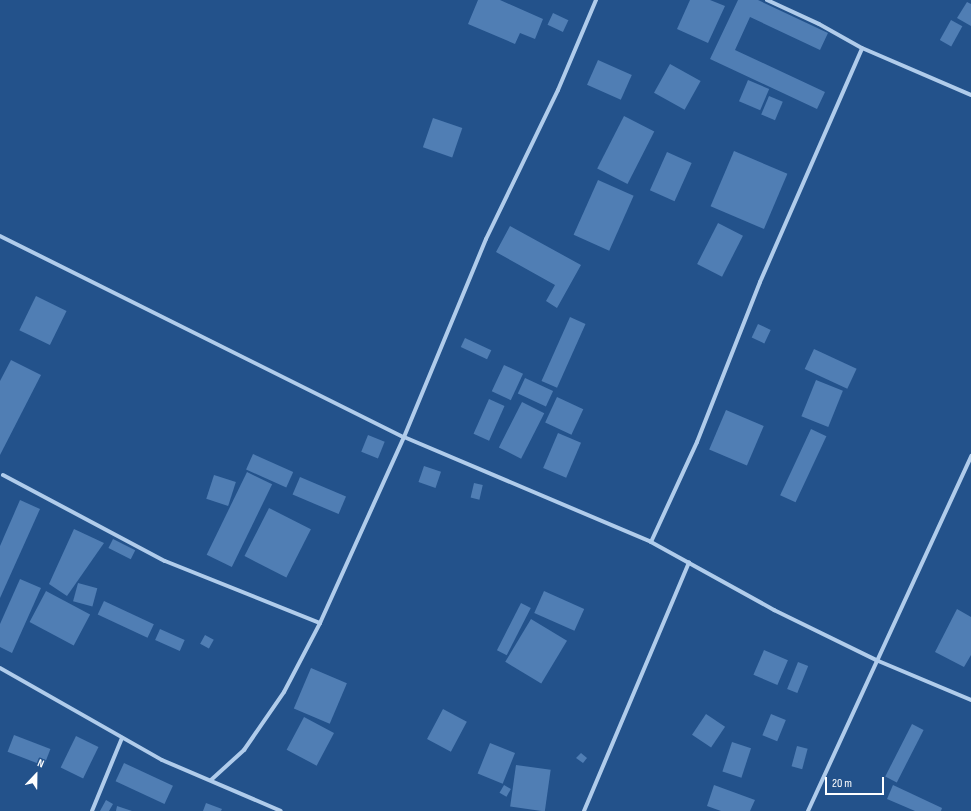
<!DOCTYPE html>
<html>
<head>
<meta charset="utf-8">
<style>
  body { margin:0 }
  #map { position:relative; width:971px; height:811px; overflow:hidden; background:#23528b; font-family:"Sofia Sans Condensed",sans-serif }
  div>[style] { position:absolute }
  .building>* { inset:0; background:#507eb4; transform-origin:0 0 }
  .street>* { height:4px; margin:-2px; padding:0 2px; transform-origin:2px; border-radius:2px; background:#b0cceb }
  span { translate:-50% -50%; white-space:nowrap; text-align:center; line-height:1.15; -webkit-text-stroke:3.5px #23528b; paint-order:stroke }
  .north { position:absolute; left:16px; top:755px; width:40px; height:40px; -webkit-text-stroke:3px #23528b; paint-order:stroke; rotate:22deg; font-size:11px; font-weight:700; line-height:16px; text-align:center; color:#fff }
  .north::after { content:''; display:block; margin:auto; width:14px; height:18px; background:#fff; clip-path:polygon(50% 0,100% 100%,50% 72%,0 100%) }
  .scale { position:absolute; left:825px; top:777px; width:59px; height:18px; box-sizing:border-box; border:2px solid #fff; border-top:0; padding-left:5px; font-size:12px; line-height:14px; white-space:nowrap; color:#fff; -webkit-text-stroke:3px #23528b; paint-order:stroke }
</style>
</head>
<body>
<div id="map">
  <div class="building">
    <div style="clip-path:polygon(478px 0,500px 0,543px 19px,535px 39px,520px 33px,515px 44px,468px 24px)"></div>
    <div style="clip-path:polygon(690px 0,710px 0,725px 6px,708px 43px,677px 29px)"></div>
    <div style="clip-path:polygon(738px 0,758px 0,828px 33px,820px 50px,750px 17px,735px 50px,825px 92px,817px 109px,710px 59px)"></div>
    <div style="clip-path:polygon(967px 2px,971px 4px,971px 26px,957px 18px)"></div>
    <div style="left:553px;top:13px;width:17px;height:13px;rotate:25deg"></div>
    <div style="left:951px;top:20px;width:13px;height:23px;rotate:29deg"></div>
    <div style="left:598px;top:60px;width:37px;height:27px;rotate:24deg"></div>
    <div style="left:670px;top:64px;width:35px;height:33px;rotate:29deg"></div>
    <div style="left:748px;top:80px;width:23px;height:23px;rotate:23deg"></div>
    <div style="left:769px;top:96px;width:15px;height:20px;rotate:23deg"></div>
    <div style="left:624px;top:116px;width:34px;height:59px;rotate:27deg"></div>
    <div style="left:433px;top:118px;width:31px;height:31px;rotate:19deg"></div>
    <div style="left:734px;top:151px;width:58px;height:60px;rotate:23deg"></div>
    <div style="left:667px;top:152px;width:27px;height:42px;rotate:24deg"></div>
    <div style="left:598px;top:180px;width:39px;height:60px;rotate:24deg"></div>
    <div style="left:718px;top:223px;width:28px;height:46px;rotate:27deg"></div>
    <div style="clip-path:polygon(510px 226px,581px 265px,557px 308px,546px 301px,555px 285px,496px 252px)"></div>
    <div style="left:36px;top:296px;width:34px;height:38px;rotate:26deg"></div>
    <div style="left:570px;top:317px;width:17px;height:70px;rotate:24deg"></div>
    <div style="left:758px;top:324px;width:14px;height:15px;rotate:25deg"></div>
    <div style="left:465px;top:338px;width:29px;height:10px;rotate:25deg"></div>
    <div style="left:814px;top:349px;width:47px;height:22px;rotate:25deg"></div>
    <div style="clip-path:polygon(11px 360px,41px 375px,0 455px,0 381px)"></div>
    <div style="left:504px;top:365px;width:21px;height:29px;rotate:25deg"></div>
    <div style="left:525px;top:378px;width:31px;height:17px;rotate:25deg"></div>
    <div style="left:816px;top:380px;width:29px;height:39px;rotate:22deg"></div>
    <div style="left:557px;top:397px;width:29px;height:28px;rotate:25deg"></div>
    <div style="left:489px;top:399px;width:17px;height:38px;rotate:24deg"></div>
    <div style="left:522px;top:402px;width:25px;height:51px;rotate:27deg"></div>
    <div style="left:726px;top:410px;width:41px;height:43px;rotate:23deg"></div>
    <div style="left:811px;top:429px;width:17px;height:73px;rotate:25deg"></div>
    <div style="left:558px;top:433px;width:25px;height:38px;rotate:23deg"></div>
    <div style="left:368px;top:435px;width:18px;height:18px;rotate:22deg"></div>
    <div style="left:253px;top:454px;width:44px;height:17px;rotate:24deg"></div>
    <div style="left:424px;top:466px;width:18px;height:17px;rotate:19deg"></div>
    <div style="left:247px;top:472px;width:28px;height:92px;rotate:26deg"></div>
    <div style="left:214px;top:475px;width:23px;height:25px;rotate:18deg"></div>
    <div style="left:300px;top:477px;width:50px;height:19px;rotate:23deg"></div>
    <div style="left:474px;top:483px;width:9px;height:15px;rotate:13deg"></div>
    <div style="clip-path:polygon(20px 500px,40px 509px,0 598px,0 546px)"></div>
    <div style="left:269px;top:508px;width:47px;height:54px;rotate:27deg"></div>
    <div style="clip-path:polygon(74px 529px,104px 543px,67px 596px,49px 584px)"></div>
    <div style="left:113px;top:539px;width:25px;height:10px;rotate:27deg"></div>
    <div style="clip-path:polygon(20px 579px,41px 588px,12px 653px,0 647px,0 624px)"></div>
    <div style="left:78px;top:583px;width:20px;height:19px;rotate:15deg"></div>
    <div style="left:46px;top:591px;width:50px;height:35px;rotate:28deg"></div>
    <div style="left:544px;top:591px;width:44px;height:24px;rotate:24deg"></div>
    <div style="left:104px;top:601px;width:55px;height:15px;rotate:25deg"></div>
    <div style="left:521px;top:603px;width:11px;height:53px;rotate:27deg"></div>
    <div style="clip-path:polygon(957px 609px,971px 617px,971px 655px,964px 667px,935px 652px)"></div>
    <div style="left:531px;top:619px;width:42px;height:50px;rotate:31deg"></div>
    <div style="left:160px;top:629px;width:27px;height:12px;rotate:24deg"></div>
    <div style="left:205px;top:635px;width:10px;height:10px;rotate:29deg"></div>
    <div style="left:764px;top:650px;width:26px;height:27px;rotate:23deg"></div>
    <div style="left:798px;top:662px;width:11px;height:29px;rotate:22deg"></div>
    <div style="left:311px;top:668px;width:39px;height:44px;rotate:23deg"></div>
    <div style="left:443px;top:709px;width:27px;height:34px;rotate:28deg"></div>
    <div style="left:706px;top:714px;width:23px;height:25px;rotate:34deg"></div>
    <div style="left:771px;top:714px;width:16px;height:23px;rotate:22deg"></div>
    <div style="left:304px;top:717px;width:34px;height:37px;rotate:28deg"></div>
    <div style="left:912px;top:724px;width:13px;height:59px;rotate:27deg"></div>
    <div style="left:14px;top:735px;width:39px;height:18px;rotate:21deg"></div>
    <div style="left:76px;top:736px;width:25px;height:35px;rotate:26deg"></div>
    <div style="left:732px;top:742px;width:20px;height:31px;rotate:18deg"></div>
    <div style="left:490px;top:743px;width:27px;height:33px;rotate:22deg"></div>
    <div style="left:797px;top:746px;width:11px;height:21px;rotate:15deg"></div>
    <div style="clip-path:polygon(581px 753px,587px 758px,583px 763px,576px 758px)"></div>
    <div style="left:124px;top:763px;width:54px;height:20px;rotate:25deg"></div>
    <div style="left:516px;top:765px;width:35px;height:42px;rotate:8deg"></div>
    <div style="left:504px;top:785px;width:8px;height:9px;rotate:30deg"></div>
    <div style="clip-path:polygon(714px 785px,755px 800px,750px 811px,721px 811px,707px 806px)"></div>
    <div style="clip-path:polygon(893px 785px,942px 808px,941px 811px,915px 811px,887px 799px)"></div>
    <div style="clip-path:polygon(106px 800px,113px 804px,109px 811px,100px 811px)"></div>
    <div style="clip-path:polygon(206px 803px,222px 809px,221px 811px,203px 811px)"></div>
    <div style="clip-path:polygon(117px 806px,132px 811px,116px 811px)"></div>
  </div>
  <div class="street">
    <div style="left:767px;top:0;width:57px;rotate:24.8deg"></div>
    <div style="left:819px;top:24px;width:49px;rotate:29.2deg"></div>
    <div style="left:862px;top:48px;width:119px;rotate:23.3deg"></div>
    <div style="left:0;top:236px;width:451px;rotate:26.5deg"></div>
    <div style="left:404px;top:437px;width:268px;rotate:23deg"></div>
    <div style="left:651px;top:542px;width:141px;rotate:28.9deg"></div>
    <div style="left:774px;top:610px;width:114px;rotate:26.1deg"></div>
    <div style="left:876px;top:660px;width:103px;rotate:22.8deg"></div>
    <div style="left:3px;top:475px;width:183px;rotate:28deg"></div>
    <div style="left:165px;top:561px;width:167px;rotate:21.8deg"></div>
    <div style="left:651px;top:542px;width:110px;rotate:-65.3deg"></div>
    <div style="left:697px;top:442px;width:172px;rotate:-68.5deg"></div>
    <div style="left:760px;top:282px;width:255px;rotate:-66.4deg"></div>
    <div style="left:0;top:668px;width:186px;rotate:29.6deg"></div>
    <div style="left:162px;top:760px;width:129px;rotate:23.2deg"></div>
    <div style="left:211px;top:780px;width:45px;rotate:-42.3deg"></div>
    <div style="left:244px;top:750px;width:70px;rotate:-55.4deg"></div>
    <div style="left:284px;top:692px;width:78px;rotate:-62.4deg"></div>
    <div style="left:320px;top:623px;width:204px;rotate:-65.7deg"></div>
    <div style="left:404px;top:437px;width:214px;rotate:-67.5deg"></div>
    <div style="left:486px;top:239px;width:165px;rotate:-64.2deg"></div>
    <div style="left:558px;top:90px;width:98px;rotate:-67.1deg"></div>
    <div style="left:92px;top:811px;width:79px;rotate:-67.7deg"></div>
    <div style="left:584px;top:811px;width:270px;rotate:-67.1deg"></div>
    <div style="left:808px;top:811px;width:391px;rotate:-65.3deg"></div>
  </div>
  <div class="north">N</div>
  <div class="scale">20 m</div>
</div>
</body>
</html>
